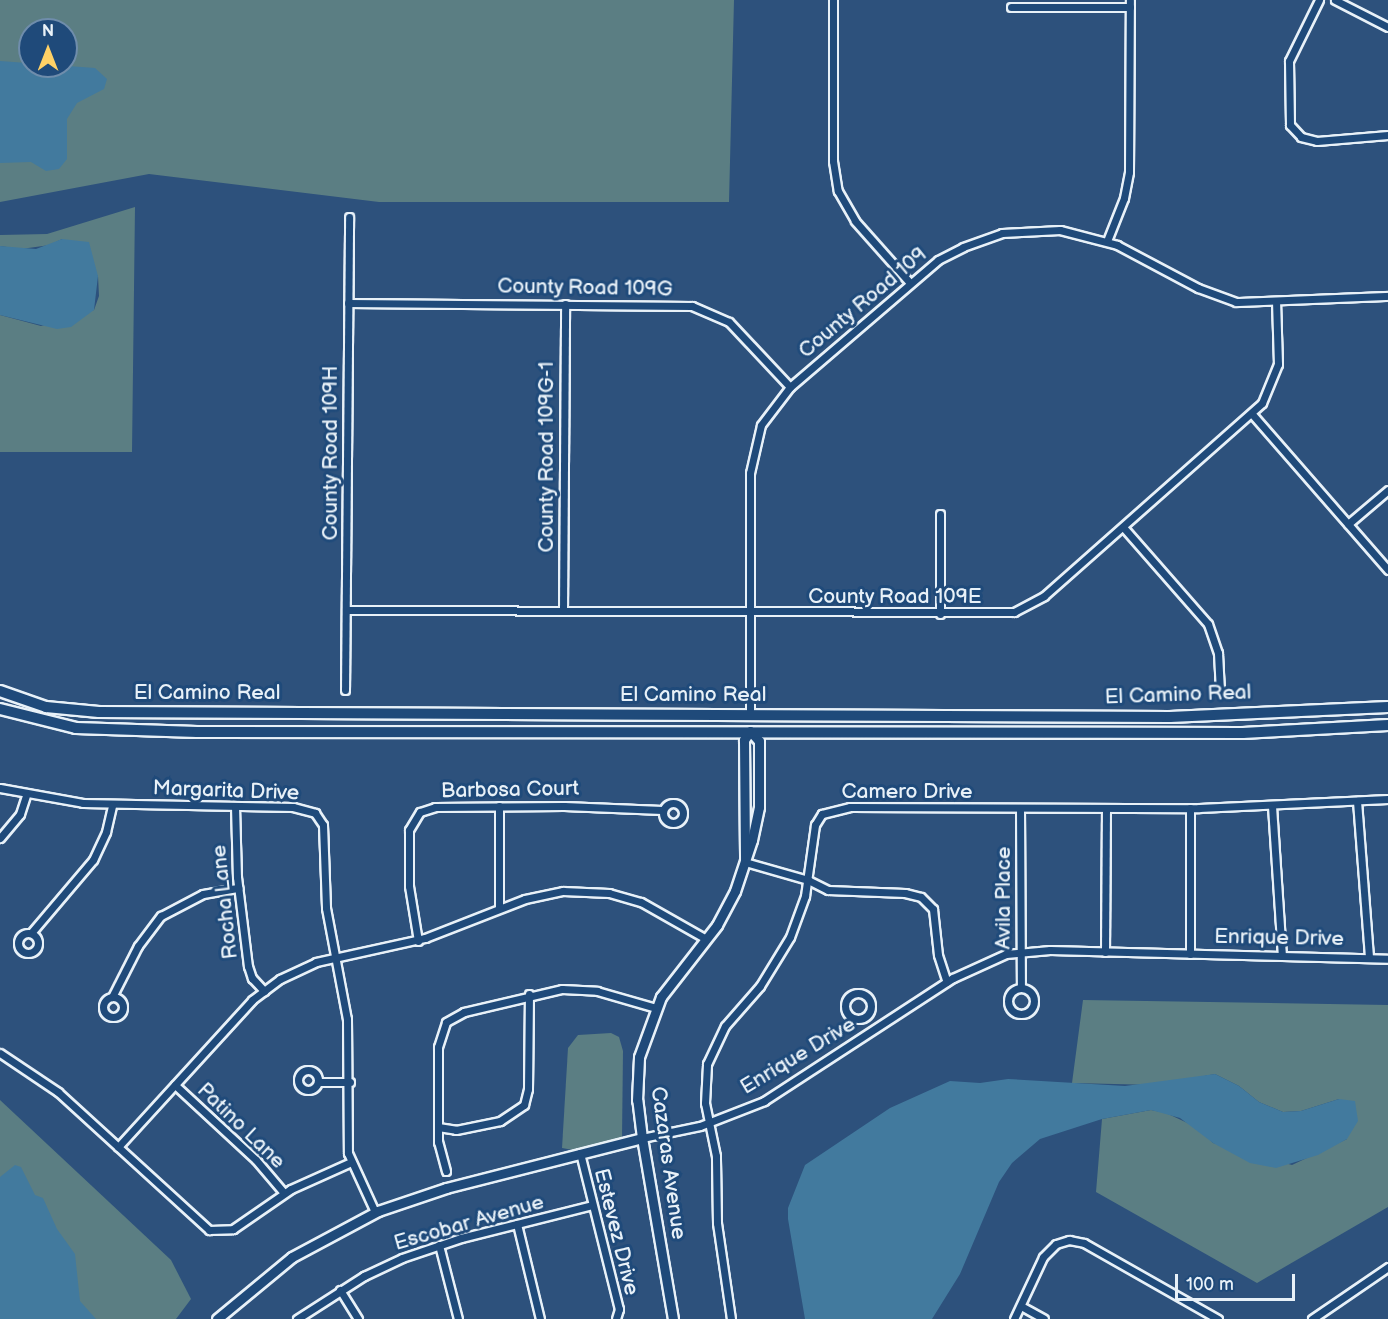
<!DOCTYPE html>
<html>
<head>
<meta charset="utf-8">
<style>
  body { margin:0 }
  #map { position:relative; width:1388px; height:1319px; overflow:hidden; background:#2d517c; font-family:"Balsamiq Sans",sans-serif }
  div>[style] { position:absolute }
  .green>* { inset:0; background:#5b7e83 }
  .water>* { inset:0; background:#427a9e }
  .roads { filter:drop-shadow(2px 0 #e8f1f8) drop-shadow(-2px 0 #e8f1f8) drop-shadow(0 2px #e8f1f8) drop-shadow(0 -2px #e8f1f8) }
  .minor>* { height:7px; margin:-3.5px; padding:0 3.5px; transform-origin:3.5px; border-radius:3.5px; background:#1f4a7a }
  .minor>.ring { margin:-3.5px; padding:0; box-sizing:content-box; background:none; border:7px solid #1f4a7a; border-radius:50% }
  .tertiary>* { height:9px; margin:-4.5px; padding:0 4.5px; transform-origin:4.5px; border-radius:4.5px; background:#1f4a7a }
  .secondary>* { height:10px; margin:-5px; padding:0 5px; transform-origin:5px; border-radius:5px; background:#1f4a7a }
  span { translate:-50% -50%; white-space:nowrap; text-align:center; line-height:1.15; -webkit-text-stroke:6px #1f4a7a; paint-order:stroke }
  .street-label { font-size:21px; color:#e8f1f8 }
  .north { position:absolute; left:18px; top:18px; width:60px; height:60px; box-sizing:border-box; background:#1f4a7a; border:2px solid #6f8dac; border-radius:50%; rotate:0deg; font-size:16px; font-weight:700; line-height:24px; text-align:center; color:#e8f1f8 }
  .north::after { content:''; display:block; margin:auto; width:21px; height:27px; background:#ffd166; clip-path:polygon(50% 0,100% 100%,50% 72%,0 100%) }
  .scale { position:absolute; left:1175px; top:1274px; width:120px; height:27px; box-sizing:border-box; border:3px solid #e8f1f8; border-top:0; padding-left:8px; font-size:18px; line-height:21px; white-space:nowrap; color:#e8f1f8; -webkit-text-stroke:4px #1f4a7a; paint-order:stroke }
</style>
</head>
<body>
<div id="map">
  <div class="green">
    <div style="clip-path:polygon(evenodd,0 0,734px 0,729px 202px,379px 202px,149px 174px,0 202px,0 0,30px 30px,66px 30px,66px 66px,30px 66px,30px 30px)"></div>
    <div style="clip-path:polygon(135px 207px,132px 452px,0 452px,0 315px,41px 326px,94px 310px,99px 296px,98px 276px,62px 239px,50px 245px,21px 249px,0 246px,0 235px,47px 234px)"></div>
    <div style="clip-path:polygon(1083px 1000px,1388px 1005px,1388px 1207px,1257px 1283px,1096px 1192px,1102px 1119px,1151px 1110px,1166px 1113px,1196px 1127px,1213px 1143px,1292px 1165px,1347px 1139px,1339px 1099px,1301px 1111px,1283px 1112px,1259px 1102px,1239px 1086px,1215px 1074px,1156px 1085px,1072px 1083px)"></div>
    <div style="clip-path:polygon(611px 1033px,619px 1037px,623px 1051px,622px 1138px,573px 1150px,562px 1148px,568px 1048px,578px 1035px)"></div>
    <div style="clip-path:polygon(0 1100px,171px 1260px,191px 1299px,176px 1319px,0 1319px)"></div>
  </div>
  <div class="water">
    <div style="clip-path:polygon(0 61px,95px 68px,107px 79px,104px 89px,77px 103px,67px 119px,67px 159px,59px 169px,46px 171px,31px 162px,0 163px)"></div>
    <div style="clip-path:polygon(62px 239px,89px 242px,98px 276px,94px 310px,71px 327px,57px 329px,0 315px,0 246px,36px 249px)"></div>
    <div style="clip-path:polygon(1215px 1074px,1239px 1086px,1259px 1102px,1283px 1112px,1301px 1111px,1339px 1099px,1355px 1101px,1358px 1121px,1347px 1139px,1318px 1155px,1276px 1168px,1250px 1163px,1213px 1143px,1180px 1118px,1151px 1110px,1102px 1119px,1040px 1139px,1012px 1163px,999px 1182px,960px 1274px,932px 1319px,805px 1319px,788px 1219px,788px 1208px,805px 1165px,890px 1108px,950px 1081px,980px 1083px,1008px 1079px,1125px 1086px)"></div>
    <div style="clip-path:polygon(15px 1165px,21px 1167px,35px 1195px,43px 1198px,57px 1229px,75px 1254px,80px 1301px,96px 1319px,0 1319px,0 1177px)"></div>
  </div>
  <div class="roads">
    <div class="minor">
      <div style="left:833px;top:0;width:161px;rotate:90deg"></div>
      <div style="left:833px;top:161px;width:30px;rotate:81deg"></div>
      <div style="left:838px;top:191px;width:34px;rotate:60deg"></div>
      <div style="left:855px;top:221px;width:83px;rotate:48.4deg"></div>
      <div style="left:1319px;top:0;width:68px;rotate:116.2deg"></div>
      <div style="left:1289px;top:61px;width:64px;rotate:89.1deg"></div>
      <div style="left:1290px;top:125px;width:16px;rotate:47deg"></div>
      <div style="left:1301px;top:137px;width:16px;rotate:14deg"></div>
      <div style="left:1317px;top:141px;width:71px;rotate:-4.8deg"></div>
      <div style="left:1335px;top:0;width:59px;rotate:27deg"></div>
      <div style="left:1011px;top:7px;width:119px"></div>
      <div style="left:1107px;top:241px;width:46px;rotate:-68.4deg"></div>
      <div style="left:1124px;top:198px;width:26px;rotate:-79deg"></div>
      <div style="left:1129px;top:172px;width:172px;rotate:-89.7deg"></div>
      <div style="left:348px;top:303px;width:344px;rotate:0.5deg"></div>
      <div style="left:692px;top:306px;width:40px;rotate:23.4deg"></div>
      <div style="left:729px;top:322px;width:89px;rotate:46.8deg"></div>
      <div style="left:1252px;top:414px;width:207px;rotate:48.9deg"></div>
      <div style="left:1348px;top:524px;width:52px;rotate:-40.4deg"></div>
      <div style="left:1123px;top:527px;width:129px;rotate:48.8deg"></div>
      <div style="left:1208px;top:624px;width:31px;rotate:71deg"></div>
      <div style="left:1218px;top:653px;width:38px;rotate:87deg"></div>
      <div style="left:346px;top:610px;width:668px;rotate:0.17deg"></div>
      <div style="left:1014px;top:612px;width:34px;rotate:-28deg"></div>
      <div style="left:1044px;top:596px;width:291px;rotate:-41.5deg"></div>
      <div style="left:1262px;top:403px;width:42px;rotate:-67.7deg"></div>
      <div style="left:1278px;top:364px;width:62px;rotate:-91.8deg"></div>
      <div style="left:563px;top:611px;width:307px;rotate:-89.6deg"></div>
      <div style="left:940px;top:614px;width:100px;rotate:-90deg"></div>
      <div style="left:345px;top:690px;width:473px;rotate:-89.5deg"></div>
      <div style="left:750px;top:714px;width:241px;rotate:-90deg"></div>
      <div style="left:750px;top:473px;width:49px;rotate:-77.1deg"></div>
      <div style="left:761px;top:425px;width:48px;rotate:-52.7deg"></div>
      <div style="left:790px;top:387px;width:195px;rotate:-40.6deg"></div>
      <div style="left:938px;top:260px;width:28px;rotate:-27deg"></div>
      <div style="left:963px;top:247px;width:41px;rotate:-19.7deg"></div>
      <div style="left:1002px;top:233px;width:58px;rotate:-3deg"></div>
      <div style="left:1060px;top:230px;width:59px;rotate:14.7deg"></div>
      <div style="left:1117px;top:245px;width:92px;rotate:28deg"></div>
      <div style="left:1198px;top:288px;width:40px;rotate:20.2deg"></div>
      <div style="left:1236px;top:302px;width:152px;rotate:-2.3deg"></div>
      <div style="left:0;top:788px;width:84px;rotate:10.2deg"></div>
      <div style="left:83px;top:803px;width:210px;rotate:1.1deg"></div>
      <div style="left:293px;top:807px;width:23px;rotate:15deg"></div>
      <div style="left:315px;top:813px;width:14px;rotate:56deg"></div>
      <div style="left:323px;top:825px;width:83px;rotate:87.9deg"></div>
      <div style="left:326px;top:908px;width:113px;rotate:79.3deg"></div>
      <div style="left:347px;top:1019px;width:134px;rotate:89.6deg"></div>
      <div style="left:348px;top:1153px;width:65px;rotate:65.4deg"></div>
      <div style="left:1357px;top:801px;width:157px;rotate:85.6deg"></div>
      <div class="ring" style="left:663px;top:803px;width:13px;height:13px"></div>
      <div style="left:235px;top:806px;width:71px;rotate:88.4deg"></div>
      <div style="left:237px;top:877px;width:90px;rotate:83deg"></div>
      <div style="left:248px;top:966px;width:13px;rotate:72deg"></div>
      <div style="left:252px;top:978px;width:18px;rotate:47deg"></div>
      <div style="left:499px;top:806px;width:102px;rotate:90deg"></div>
      <div style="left:1272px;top:806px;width:150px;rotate:86.2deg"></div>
      <div style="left:1020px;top:808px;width:180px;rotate:89.7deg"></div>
      <div style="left:1190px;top:808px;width:146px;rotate:90deg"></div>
      <div style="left:0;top:838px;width:31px;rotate:-50deg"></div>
      <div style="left:20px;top:814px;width:20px;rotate:-72deg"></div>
      <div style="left:745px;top:862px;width:66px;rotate:15.9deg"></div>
      <div style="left:808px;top:880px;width:22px;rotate:27deg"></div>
      <div style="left:828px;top:890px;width:77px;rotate:2.2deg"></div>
      <div style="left:905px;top:893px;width:16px;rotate:14deg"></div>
      <div style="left:921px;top:897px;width:17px;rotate:45deg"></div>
      <div style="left:933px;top:909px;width:46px;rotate:83.8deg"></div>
      <div style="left:938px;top:955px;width:28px;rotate:72deg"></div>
      <div class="ring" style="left:18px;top:933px;width:13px;height:13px"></div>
      <div style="left:31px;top:933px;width:96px;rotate:-49.7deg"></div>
      <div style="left:93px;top:860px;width:31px;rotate:-65deg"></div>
      <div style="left:106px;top:832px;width:28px;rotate:-77deg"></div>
      <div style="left:418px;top:941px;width:56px;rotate:-99.3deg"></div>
      <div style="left:409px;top:886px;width:56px;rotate:-90deg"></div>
      <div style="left:409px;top:830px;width:21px;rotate:-59deg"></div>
      <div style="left:420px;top:812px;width:16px;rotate:-18deg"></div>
      <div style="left:435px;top:807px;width:129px;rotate:-0.4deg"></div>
      <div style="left:564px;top:806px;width:98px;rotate:2.3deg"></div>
      <div style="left:1105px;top:952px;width:144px;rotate:-89.6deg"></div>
      <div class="ring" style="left:1008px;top:988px;width:19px;height:19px"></div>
      <div class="ring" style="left:845px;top:993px;width:19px;height:19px"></div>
      <div class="ring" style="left:103px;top:997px;width:13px;height:13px"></div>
      <div style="left:112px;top:997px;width:57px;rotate:-63deg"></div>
      <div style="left:138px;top:946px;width:38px;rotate:-53deg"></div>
      <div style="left:161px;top:916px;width:47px;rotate:-27.6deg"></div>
      <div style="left:203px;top:894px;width:36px;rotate:-10deg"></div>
      <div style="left:0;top:1053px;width:70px;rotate:33.9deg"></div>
      <div style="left:58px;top:1092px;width:205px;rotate:42.4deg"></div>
      <div style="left:209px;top:1230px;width:24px;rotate:-2deg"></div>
      <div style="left:233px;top:1229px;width:70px;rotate:-34.6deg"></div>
      <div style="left:291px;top:1189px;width:66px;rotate:-24.2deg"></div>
      <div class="ring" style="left:298px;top:1070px;width:13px;height:13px"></div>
      <div style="left:318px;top:1082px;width:32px"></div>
      <div style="left:175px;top:1085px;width:110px;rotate:42.8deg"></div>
      <div style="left:256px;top:1160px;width:43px;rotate:49.7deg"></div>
      <div style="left:438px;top:1127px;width:18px;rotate:9deg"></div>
      <div style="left:456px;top:1130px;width:45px;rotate:-11.6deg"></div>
      <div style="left:500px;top:1121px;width:29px;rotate:-34deg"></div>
      <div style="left:524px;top:1105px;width:16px;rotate:-76deg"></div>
      <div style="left:528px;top:1089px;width:95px;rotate:-89.4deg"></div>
      <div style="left:642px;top:1138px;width:59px;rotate:-11.7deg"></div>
      <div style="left:700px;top:1126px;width:69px;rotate:-21.3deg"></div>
      <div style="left:764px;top:1101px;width:225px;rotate:-33.1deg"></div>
      <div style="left:953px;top:978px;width:58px;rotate:-24.4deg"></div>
      <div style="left:1006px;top:954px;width:44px;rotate:-5.2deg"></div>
      <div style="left:1050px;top:950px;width:338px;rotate:1.5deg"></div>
      <div style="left:118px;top:1147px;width:199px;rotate:-47.6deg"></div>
      <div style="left:252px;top:1000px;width:35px;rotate:-37deg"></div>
      <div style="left:280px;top:979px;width:40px;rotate:-25deg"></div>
      <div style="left:316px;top:962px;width:112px;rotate:-12.4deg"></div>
      <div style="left:425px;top:938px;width:107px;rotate:-21.3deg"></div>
      <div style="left:525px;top:899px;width:39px;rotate:-12deg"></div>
      <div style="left:563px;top:891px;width:46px;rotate:2.5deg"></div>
      <div style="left:609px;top:893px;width:33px;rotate:16deg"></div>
      <div style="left:641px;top:902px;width:75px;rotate:29.6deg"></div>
      <div style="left:580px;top:1153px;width:161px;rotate:76deg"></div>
      <div style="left:619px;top:1309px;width:10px;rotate:107deg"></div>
      <div style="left:446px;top:1171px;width:30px;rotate:-105deg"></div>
      <div style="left:438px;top:1142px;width:95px;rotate:-90deg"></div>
      <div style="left:438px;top:1047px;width:26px;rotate:-72deg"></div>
      <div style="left:446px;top:1022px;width:21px;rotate:-29deg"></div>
      <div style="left:464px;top:1012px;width:101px;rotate:-13.2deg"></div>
      <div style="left:562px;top:989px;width:35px;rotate:3deg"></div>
      <div style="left:597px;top:991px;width:61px;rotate:16.1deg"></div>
      <div style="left:517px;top:1224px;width:98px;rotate:76.4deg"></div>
      <div style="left:439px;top:1245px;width:76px;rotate:75.6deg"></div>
      <div style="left:340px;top:1290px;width:34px;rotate:58deg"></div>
      <div style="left:1021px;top:1306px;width:26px;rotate:29deg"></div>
      <div style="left:297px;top:1319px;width:80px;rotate:-32.7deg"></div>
      <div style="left:364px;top:1276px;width:42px;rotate:-25.3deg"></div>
      <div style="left:402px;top:1258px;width:62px;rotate:-18.7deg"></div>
      <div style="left:461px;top:1238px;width:135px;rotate:-14.1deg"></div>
      <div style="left:731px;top:1319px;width:97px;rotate:-98.3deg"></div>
      <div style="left:717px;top:1223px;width:67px;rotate:-90.9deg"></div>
      <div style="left:716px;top:1156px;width:54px;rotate:-101.7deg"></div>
      <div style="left:705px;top:1103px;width:39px;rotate:-87deg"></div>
      <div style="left:707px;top:1064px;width:42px;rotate:-64.7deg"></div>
      <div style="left:725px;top:1026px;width:53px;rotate:-48.8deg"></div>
      <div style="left:760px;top:986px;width:57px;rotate:-58.5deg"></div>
      <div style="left:790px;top:937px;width:44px;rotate:-69.9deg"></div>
      <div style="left:805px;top:896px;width:72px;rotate:-82deg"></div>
      <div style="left:815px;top:825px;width:13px;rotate:-58deg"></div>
      <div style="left:822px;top:814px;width:29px;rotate:-14deg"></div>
      <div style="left:850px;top:807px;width:349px;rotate:0.2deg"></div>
      <div style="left:1199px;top:808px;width:189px;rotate:-2.7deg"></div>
      <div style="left:1014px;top:1319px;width:68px;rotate:-64.9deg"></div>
      <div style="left:1043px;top:1257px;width:18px;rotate:-45deg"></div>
      <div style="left:1056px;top:1244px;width:14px;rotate:-17deg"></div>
      <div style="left:1069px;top:1240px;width:15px;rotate:11deg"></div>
      <div style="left:1084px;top:1243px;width:154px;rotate:29.6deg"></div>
      <div style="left:1312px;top:1319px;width:92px;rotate:-34.4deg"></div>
    </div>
    <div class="tertiary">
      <div style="left:217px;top:1319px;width:97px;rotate:-39.6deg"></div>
      <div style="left:292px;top:1257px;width:98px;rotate:-28.1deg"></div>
      <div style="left:378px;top:1211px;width:72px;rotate:-18.7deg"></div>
      <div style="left:446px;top:1188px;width:202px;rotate:-14.3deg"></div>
      <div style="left:673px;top:1319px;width:184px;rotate:-99.7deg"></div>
      <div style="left:642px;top:1138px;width:38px;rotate:-97deg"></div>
      <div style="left:637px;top:1100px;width:43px;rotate:-87.3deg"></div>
      <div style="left:639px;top:1057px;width:64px;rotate:-69.9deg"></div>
      <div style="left:661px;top:997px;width:91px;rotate:-52.1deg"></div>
      <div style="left:717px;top:925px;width:38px;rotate:-62deg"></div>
      <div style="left:735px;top:891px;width:54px;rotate:-71.6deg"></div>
      <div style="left:752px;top:840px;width:34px;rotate:-78deg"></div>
      <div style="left:759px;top:807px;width:66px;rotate:-90deg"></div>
      <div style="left:759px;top:741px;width:13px;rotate:-132deg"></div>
      <div style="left:750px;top:731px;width:11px;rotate:124deg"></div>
      <div style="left:744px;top:740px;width:122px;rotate:89.5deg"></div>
    </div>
    <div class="secondary">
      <div style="left:0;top:691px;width:49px;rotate:19.2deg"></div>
      <div style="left:46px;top:707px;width:53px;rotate:5.4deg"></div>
      <div style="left:99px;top:712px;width:1071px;rotate:0.27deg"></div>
      <div style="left:1170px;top:717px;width:218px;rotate:-2.6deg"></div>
      <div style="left:0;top:709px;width:78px;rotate:14deg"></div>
      <div style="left:76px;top:728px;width:121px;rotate:1.9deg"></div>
      <div style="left:197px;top:732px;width:1046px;rotate:0.05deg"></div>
      <div style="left:1243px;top:733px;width:145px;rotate:-3.2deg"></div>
    </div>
  </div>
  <div class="street-label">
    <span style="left:585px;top:288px;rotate:1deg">County Road 109G</span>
    <span style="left:863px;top:303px;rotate:-40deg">County Road 109</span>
    <span style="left:331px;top:453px;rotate:-90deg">County Road 109H</span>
    <span style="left:547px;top:457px;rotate:-90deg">County Road 109G-1</span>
    <span style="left:895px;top:597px">County Road 109E</span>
    <span style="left:207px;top:693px">El Camino Real</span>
    <span style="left:693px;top:695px">El Camino Real</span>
    <span style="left:1178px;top:695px;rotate:-2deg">El Camino Real</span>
    <span style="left:510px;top:790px;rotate:-1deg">Barbosa Court</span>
    <span style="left:226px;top:791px;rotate:2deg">Margarita Drive</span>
    <span style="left:907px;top:792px">Camero Drive</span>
    <span style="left:1004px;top:898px;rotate:-90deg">Avila Place</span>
    <span style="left:225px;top:902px;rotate:-96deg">Rocha Lane</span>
    <span style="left:1279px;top:938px;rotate:1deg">Enrique Drive</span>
    <span style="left:798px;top:1056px;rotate:-31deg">Enrique Drive</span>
    <span style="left:241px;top:1126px;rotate:44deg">Patino Lane</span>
    <span style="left:668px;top:1163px;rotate:82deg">Cazaras Avenue</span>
    <span style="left:469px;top:1223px;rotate:-16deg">Escobar Avenue</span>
    <span style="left:616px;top:1232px;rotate:76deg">Estevez Drive</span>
  </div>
  <div class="north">N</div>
  <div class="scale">100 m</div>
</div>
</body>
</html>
